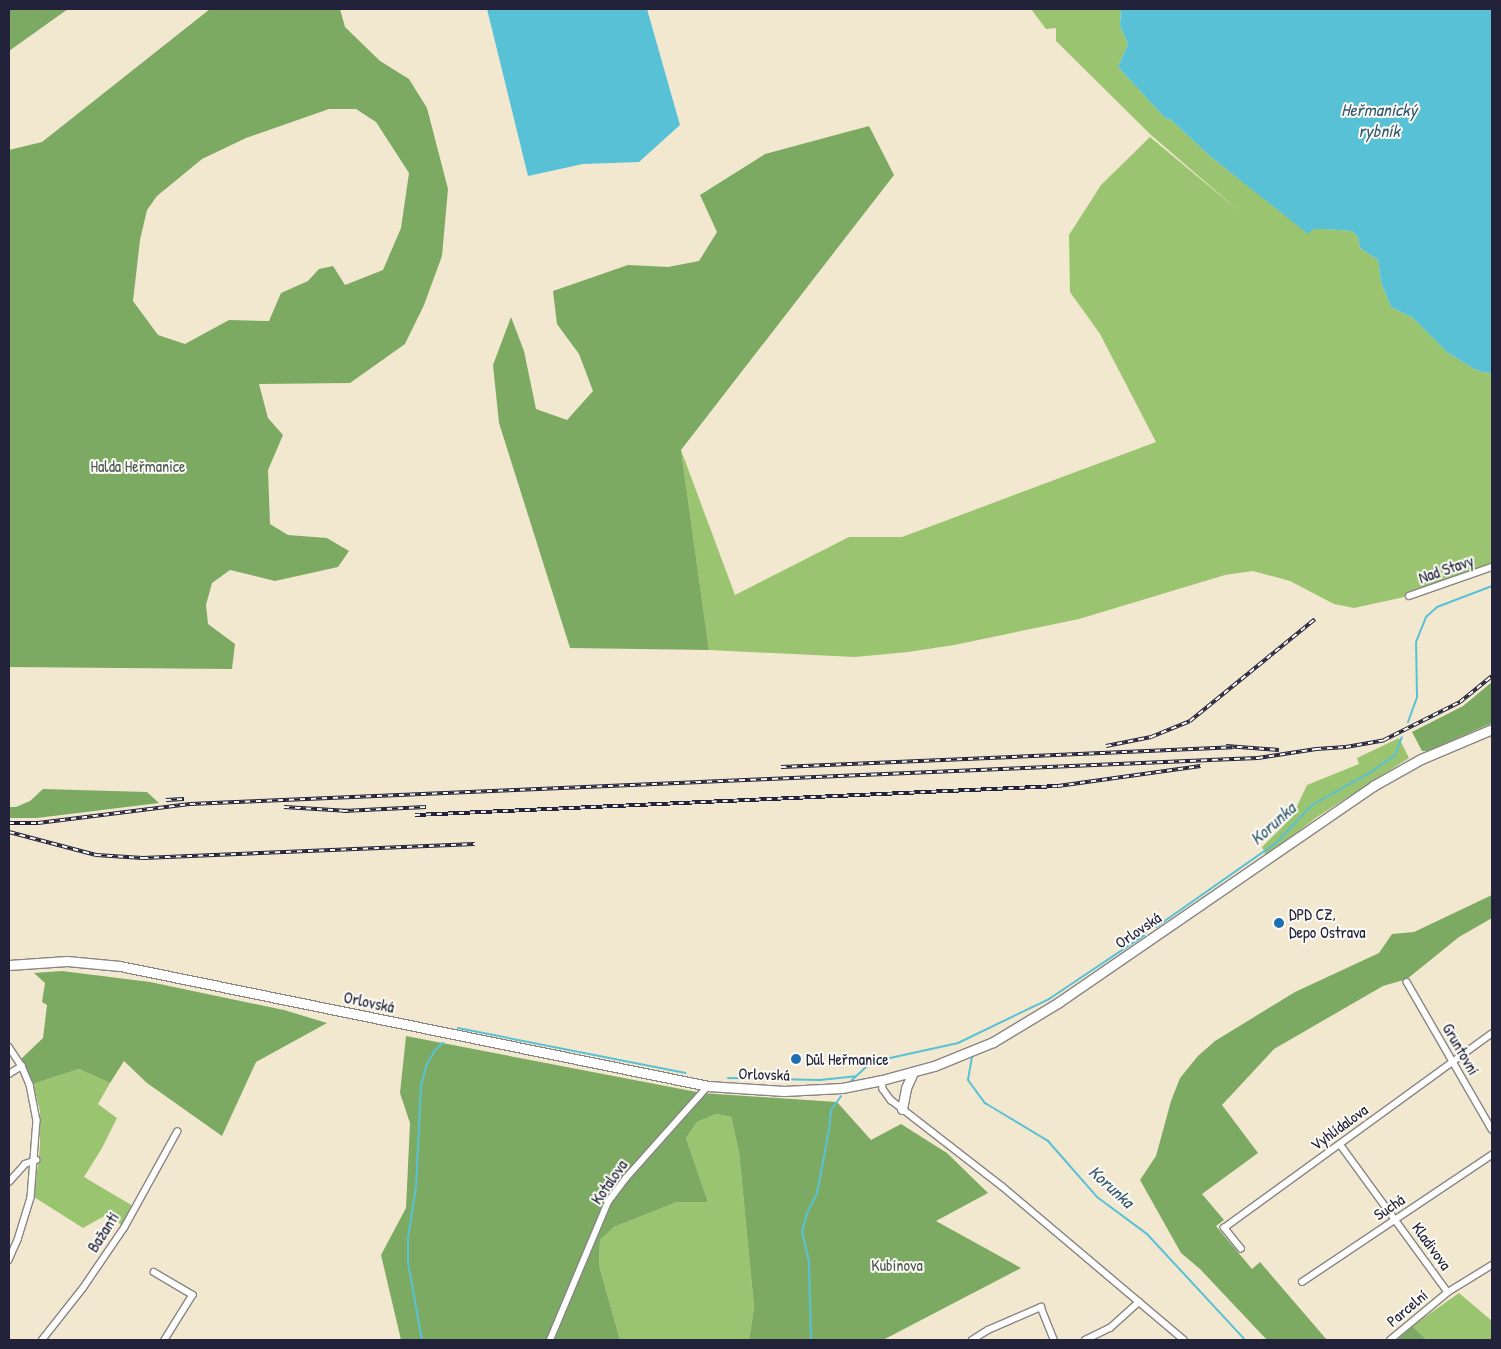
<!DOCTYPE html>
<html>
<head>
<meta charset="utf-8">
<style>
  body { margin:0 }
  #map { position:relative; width:1501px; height:1349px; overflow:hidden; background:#f2e8cf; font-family:"Patrick Hand",sans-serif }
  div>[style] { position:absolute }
  .green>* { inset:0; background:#9bc471 }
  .forest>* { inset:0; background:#7caa63 }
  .water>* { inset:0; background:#59c1d6 }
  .stream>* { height:2px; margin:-1px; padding:0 1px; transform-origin:1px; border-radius:1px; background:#59c1d6 }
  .roads { filter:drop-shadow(1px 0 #8a8585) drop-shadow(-1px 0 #8a8585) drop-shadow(0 1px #8a8585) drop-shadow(0 -1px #8a8585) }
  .minor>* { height:5.5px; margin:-2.75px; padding:0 2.75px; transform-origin:2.75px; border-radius:2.75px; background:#fff }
  .secondary>* { height:9px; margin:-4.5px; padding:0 4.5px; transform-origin:4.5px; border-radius:4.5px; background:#fff }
  .rail>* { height:4px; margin-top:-2px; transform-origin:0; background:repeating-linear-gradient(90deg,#fdfcf7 0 5.5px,#22223b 0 11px); box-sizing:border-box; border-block:1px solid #22223b }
  .dots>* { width:14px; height:14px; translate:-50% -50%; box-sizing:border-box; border:2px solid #fdfcf7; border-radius:50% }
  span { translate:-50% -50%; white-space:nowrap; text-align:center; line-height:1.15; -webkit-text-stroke:4px #fdfcf7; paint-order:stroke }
  .park-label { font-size:16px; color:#4c5b4e }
  .street-label { font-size:16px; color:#22223b }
  .poi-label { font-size:16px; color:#22223b }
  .left { translate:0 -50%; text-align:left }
  .water-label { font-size:18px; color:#355a71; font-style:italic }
  .frame { position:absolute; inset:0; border:10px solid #22223b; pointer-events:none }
</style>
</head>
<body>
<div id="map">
  <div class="green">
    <div style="clip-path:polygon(1031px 9px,1121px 9px,1120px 26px,1128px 44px,1118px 67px,1165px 118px,1171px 120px,1211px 157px,1308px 233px,1314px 229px,1325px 229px,1352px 231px,1358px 237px,1360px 248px,1378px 260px,1381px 282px,1391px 307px,1413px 318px,1448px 353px,1476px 370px,1492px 374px,1492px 567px,1409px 596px,1354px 608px,1334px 604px,1290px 581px,1253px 571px,1225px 575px,1079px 619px,954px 645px,908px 652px,855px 657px,709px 650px,681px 450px,735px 595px,849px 537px,902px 537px,1156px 442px,1100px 334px,1070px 292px,1069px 235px,1101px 185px,1150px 137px,1239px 211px,1151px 135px,1056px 41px,1056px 28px,1046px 29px)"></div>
    <div style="clip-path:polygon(1399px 738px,1409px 758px,1317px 817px,1266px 856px,1262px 847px,1292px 817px,1307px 785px,1359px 764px,1357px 758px)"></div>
    <div style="clip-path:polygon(79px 1069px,110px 1083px,98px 1104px,117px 1118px,102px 1148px,84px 1177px,133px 1206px,121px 1225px,108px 1214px,83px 1228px,34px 1197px,40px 1146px,40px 1111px,33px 1084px)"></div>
    <div style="clip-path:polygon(716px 1114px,731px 1117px,739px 1152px,754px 1307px,749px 1340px,620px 1340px,599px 1265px,600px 1240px,614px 1227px,677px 1202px,708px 1202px,686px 1138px,697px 1122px)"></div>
    <div style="clip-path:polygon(1459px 1293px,1492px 1321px,1492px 1340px,1427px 1340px,1412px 1326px)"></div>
  </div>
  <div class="forest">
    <div style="clip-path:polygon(9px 9px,68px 9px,9px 51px)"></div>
    <div style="clip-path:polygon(evenodd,210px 9px,340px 9px,345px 27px,380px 61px,409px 79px,427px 108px,448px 189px,442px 256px,424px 305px,405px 344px,350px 383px,259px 384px,268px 418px,283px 435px,268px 470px,270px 524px,288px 535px,327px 538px,349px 551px,338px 567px,275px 581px,230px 570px,212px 583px,206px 605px,208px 624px,235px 644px,232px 669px,9px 667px,9px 150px,42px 142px,210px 9px,329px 109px,356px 109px,376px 122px,409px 173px,401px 228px,383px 270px,345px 285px,333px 266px,319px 269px,308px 281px,281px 293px,269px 321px,229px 320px,185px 344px,158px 335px,133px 301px,140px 240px,147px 210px,157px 196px,202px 159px,246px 138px,329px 109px)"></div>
    <div style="clip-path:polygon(869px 126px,894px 175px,681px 450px,709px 650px,570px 648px,499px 423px,493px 365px,511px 317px,524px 351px,536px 409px,567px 420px,593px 391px,579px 354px,557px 324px,553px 291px,628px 265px,668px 267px,699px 261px,717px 232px,700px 195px,765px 154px)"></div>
    <div style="clip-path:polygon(1492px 682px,1492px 723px,1428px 751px,1422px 751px,1412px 732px,1463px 706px)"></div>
    <div style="clip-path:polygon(43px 789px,147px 792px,159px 803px,37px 818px,9px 818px,9px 807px,16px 807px,30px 801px)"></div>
    <div style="clip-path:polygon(1492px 895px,1492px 918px,1459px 937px,1407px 979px,1383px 986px,1274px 1049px,1222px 1105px,1258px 1153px,1202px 1194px,1224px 1220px,1216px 1226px,1252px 1269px,1260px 1262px,1327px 1340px,1267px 1340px,1200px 1269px,1181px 1253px,1140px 1180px,1156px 1156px,1171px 1101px,1180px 1078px,1198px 1056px,1215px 1041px,1295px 992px,1379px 953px,1392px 934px,1414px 932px)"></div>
    <div style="clip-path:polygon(62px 971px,150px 982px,284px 1010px,327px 1023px,256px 1062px,222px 1136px,147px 1083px,124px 1061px,110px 1083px,79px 1069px,33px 1084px,21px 1059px,43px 1038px,47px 1005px,42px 1002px,45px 983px,34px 973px)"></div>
    <div style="clip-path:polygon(406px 1036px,702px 1093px,837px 1102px,871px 1140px,901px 1124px,947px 1153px,988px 1193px,936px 1221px,1021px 1268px,883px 1340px,749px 1340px,754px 1307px,739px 1152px,731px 1117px,716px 1114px,697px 1122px,686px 1138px,708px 1202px,677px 1202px,614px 1227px,600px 1240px,599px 1265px,620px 1340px,401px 1340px,381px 1255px,406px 1208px,410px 1123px,400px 1093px)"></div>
    <div style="clip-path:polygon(1412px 1326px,1427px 1340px,1397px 1340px)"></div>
  </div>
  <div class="water">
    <div style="clip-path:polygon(487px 9px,647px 9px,680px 125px,639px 162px,583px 164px,528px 176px)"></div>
    <div style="clip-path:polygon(1121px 9px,1492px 9px,1492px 374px,1476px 370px,1448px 353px,1413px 318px,1391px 307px,1381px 282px,1378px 260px,1360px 248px,1358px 237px,1352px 231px,1325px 229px,1314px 229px,1308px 234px,1211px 157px,1171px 120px,1165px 118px,1118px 67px,1128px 44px,1120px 26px)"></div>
  </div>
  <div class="stream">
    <div style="left:1408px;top:722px;width:27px;rotate:-70deg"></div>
    <div style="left:1417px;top:697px;width:55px;rotate:-91deg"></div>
    <div style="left:1416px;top:642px;width:27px;rotate:-68deg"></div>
    <div style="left:1426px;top:617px;width:15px;rotate:-42deg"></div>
    <div style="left:1437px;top:607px;width:59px;rotate:-20.9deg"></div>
    <div style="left:1156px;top:927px;width:146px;rotate:-35deg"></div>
    <div style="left:1276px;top:843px;width:52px;rotate:-46.5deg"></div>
    <div style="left:1312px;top:805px;width:68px;rotate:-29.2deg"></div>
    <div style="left:1371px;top:772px;width:29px;rotate:-35deg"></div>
    <div style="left:1395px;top:755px;width:19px;rotate:-69deg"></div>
    <div style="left:458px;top:1028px;width:232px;rotate:11.2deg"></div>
    <div style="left:972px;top:1057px;width:23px;rotate:100deg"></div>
    <div style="left:968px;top:1080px;width:29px;rotate:54deg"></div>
    <div style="left:985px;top:1103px;width:74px;rotate:31.1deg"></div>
    <div style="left:1048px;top:1141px;width:74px;rotate:48.8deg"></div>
    <div style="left:1097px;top:1197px;width:62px;rotate:36.5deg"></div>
    <div style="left:1147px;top:1234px;width:144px;rotate:47.2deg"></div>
    <div style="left:881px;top:1060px;width:79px;rotate:-12.4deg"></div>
    <div style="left:958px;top:1043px;width:101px;rotate:-25.8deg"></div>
    <div style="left:1049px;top:999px;width:117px;rotate:-33.8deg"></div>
    <div style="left:728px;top:1078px;width:92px;rotate:1.2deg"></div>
    <div style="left:820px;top:1080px;width:36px;rotate:-6deg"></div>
    <div style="left:851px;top:1081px;width:26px;rotate:-43deg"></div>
    <div style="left:422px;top:1340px;width:78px;rotate:-100.3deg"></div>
    <div style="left:408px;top:1263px;width:25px;rotate:-90deg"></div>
    <div style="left:408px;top:1238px;width:52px;rotate:-81.1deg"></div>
    <div style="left:416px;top:1187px;width:101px;rotate:-87.2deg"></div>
    <div style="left:421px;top:1086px;width:23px;rotate:-75deg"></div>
    <div style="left:427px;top:1064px;width:16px;rotate:-60deg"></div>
    <div style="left:435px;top:1050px;width:11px;rotate:-41deg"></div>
    <div style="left:811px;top:1340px;width:78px;rotate:-91.5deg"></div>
    <div style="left:809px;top:1262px;width:31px;rotate:-103deg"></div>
    <div style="left:802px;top:1232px;width:20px;rotate:-75deg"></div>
    <div style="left:807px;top:1213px;width:22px;rotate:-63deg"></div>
    <div style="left:817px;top:1193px;width:64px;rotate:-79.2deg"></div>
    <div style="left:829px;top:1130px;width:20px;rotate:-84deg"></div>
    <div style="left:831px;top:1110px;width:17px;rotate:-54deg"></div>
  </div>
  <div class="roads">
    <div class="minor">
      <div style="left:1409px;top:596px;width:88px;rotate:-19.3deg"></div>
      <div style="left:1407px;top:982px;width:170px;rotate:60deg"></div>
      <div style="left:9px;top:1047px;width:23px;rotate:56deg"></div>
      <div style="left:22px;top:1066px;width:21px;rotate:67deg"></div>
      <div style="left:30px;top:1085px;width:36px;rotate:79deg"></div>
      <div style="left:37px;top:1120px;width:78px;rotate:94.4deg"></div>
      <div style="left:31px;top:1198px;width:44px;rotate:107.2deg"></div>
      <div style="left:18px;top:1240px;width:22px;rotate:114deg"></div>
      <div style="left:9px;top:1074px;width:15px;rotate:-32deg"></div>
      <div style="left:882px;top:1080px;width:9px;rotate:84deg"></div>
      <div style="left:883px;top:1089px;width:14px;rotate:54deg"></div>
      <div style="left:891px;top:1100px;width:140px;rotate:37.8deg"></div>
      <div style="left:1002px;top:1186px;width:238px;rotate:40.2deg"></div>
      <div style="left:1340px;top:1144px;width:183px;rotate:53.9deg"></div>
      <div style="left:9px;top:1182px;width:24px;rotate:-48deg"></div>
      <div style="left:25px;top:1164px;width:12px;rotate:-20deg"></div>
      <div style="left:1241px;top:1249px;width:27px;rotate:-129deg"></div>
      <div style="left:1224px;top:1228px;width:331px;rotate:-36deg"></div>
      <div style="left:154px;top:1272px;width:45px;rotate:30.5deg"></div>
      <div style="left:193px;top:1295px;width:53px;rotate:121.9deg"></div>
      <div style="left:1302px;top:1282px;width:229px;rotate:-33.8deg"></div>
      <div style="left:42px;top:1340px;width:66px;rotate:-51.7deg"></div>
      <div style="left:83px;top:1288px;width:73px;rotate:-55.7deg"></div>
      <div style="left:124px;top:1228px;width:110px;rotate:-61.1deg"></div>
      <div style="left:550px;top:1340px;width:150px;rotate:-67.2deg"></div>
      <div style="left:608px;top:1202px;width:30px;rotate:-53deg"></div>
      <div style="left:626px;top:1178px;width:123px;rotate:-48.3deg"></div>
      <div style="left:972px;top:1340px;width:19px;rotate:-32deg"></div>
      <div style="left:988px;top:1330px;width:58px;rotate:-23.5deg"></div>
      <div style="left:1041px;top:1307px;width:35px;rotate:68deg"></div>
      <div style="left:1085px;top:1340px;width:28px;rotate:-26deg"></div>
      <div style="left:1110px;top:1328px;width:39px;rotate:-42deg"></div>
      <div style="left:1390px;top:1340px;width:75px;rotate:-39.6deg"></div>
      <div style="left:1448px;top:1292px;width:52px;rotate:-31.5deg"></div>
    </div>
    <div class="secondary">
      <div style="left:9px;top:965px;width:58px;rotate:-3.9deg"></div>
      <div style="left:67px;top:961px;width:53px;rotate:5.4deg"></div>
      <div style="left:120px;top:966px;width:600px;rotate:11.53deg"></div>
      <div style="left:708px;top:1086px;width:76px;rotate:3.8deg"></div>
      <div style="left:784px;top:1091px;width:58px;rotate:-3deg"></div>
      <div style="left:842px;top:1088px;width:41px;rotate:-11.3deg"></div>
      <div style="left:882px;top:1080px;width:54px;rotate:-15.1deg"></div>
      <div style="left:934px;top:1066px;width:64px;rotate:-22.1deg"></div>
      <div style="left:993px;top:1042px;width:77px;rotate:-31.2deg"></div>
      <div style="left:1059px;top:1002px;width:381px;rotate:-34.5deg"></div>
      <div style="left:1373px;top:786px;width:55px;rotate:-29.4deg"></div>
      <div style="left:1421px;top:759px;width:77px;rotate:-22.9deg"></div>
      <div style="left:902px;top:1109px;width:21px;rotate:-79deg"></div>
      <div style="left:906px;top:1088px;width:17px;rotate:-66deg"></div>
    </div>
  </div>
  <div class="rail">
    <div style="left:1106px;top:746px;width:46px;rotate:-11.3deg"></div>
    <div style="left:1151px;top:737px;width:42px;rotate:-22.3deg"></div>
    <div style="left:1190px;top:721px;width:161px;rotate:-39.2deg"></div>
    <div style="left:1226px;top:746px;width:53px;rotate:4.3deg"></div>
    <div style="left:781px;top:767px;width:452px;rotate:-2.5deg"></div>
    <div style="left:166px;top:800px;width:18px;rotate:-3deg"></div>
    <div style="left:284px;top:807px;width:65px;rotate:3.5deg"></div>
    <div style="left:343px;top:811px;width:83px;rotate:-2.8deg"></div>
    <div style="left:415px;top:815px;width:644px;rotate:-2.58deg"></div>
    <div style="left:1058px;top:786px;width:144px;rotate:-8deg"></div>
    <div style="left:9px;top:823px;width:29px"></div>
    <div style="left:38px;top:823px;width:153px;rotate:-7.1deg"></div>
    <div style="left:190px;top:804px;width:1069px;rotate:-2.47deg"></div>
    <div style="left:1258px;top:758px;width:59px;rotate:-8.8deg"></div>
    <div style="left:1316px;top:749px;width:30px;rotate:-4deg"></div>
    <div style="left:1346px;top:747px;width:39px;rotate:-10deg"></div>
    <div style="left:1384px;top:740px;width:85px;rotate:-26.6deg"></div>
    <div style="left:1460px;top:702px;width:41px;rotate:-39.1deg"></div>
    <div style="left:9px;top:832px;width:90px;rotate:14.8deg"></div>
    <div style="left:96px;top:855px;width:47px;rotate:3.7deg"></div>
    <div style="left:143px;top:858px;width:332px;rotate:-2.4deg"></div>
  </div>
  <div class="dots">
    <div style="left:1279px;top:923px;background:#1f6fb2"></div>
    <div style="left:796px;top:1059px;background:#1f6fb2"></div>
  </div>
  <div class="park-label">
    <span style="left:138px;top:466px">Halda Heřmanice</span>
    <span style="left:897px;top:1265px">Kubínova</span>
  </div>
  <div class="street-label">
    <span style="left:1446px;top:569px;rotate:-19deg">Nad Stavy</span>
    <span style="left:1138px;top:930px;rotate:-34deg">Orlovská</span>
    <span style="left:369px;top:1002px;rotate:12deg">Orlovská</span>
    <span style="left:1461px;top:1049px;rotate:60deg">Gruntovní</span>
    <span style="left:764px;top:1074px;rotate:2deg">Orlovská</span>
    <span style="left:1339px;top:1127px;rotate:-36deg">Vyhlídalova</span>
    <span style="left:609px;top:1182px;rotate:-55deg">Kotalova</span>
    <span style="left:1389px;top:1207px;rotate:-34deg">Suchá</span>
    <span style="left:103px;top:1232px;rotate:-57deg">Bažantí</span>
    <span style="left:1432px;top:1246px;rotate:54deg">Kladivova</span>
    <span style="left:1407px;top:1308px;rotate:-40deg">Parcelní</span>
  </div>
  <div class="poi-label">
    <span class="left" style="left:1289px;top:923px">DPD CZ,<br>Depo Ostrava</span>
    <span class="left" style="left:806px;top:1059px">Důl Heřmanice</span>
  </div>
  <div class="water-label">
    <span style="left:1379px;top:121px">Heřmanický<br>rybník</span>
    <span style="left:1273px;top:824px;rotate:-42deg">Korunka</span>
    <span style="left:1111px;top:1187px;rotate:42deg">Korunka</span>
  </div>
  <div class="frame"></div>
</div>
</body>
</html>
